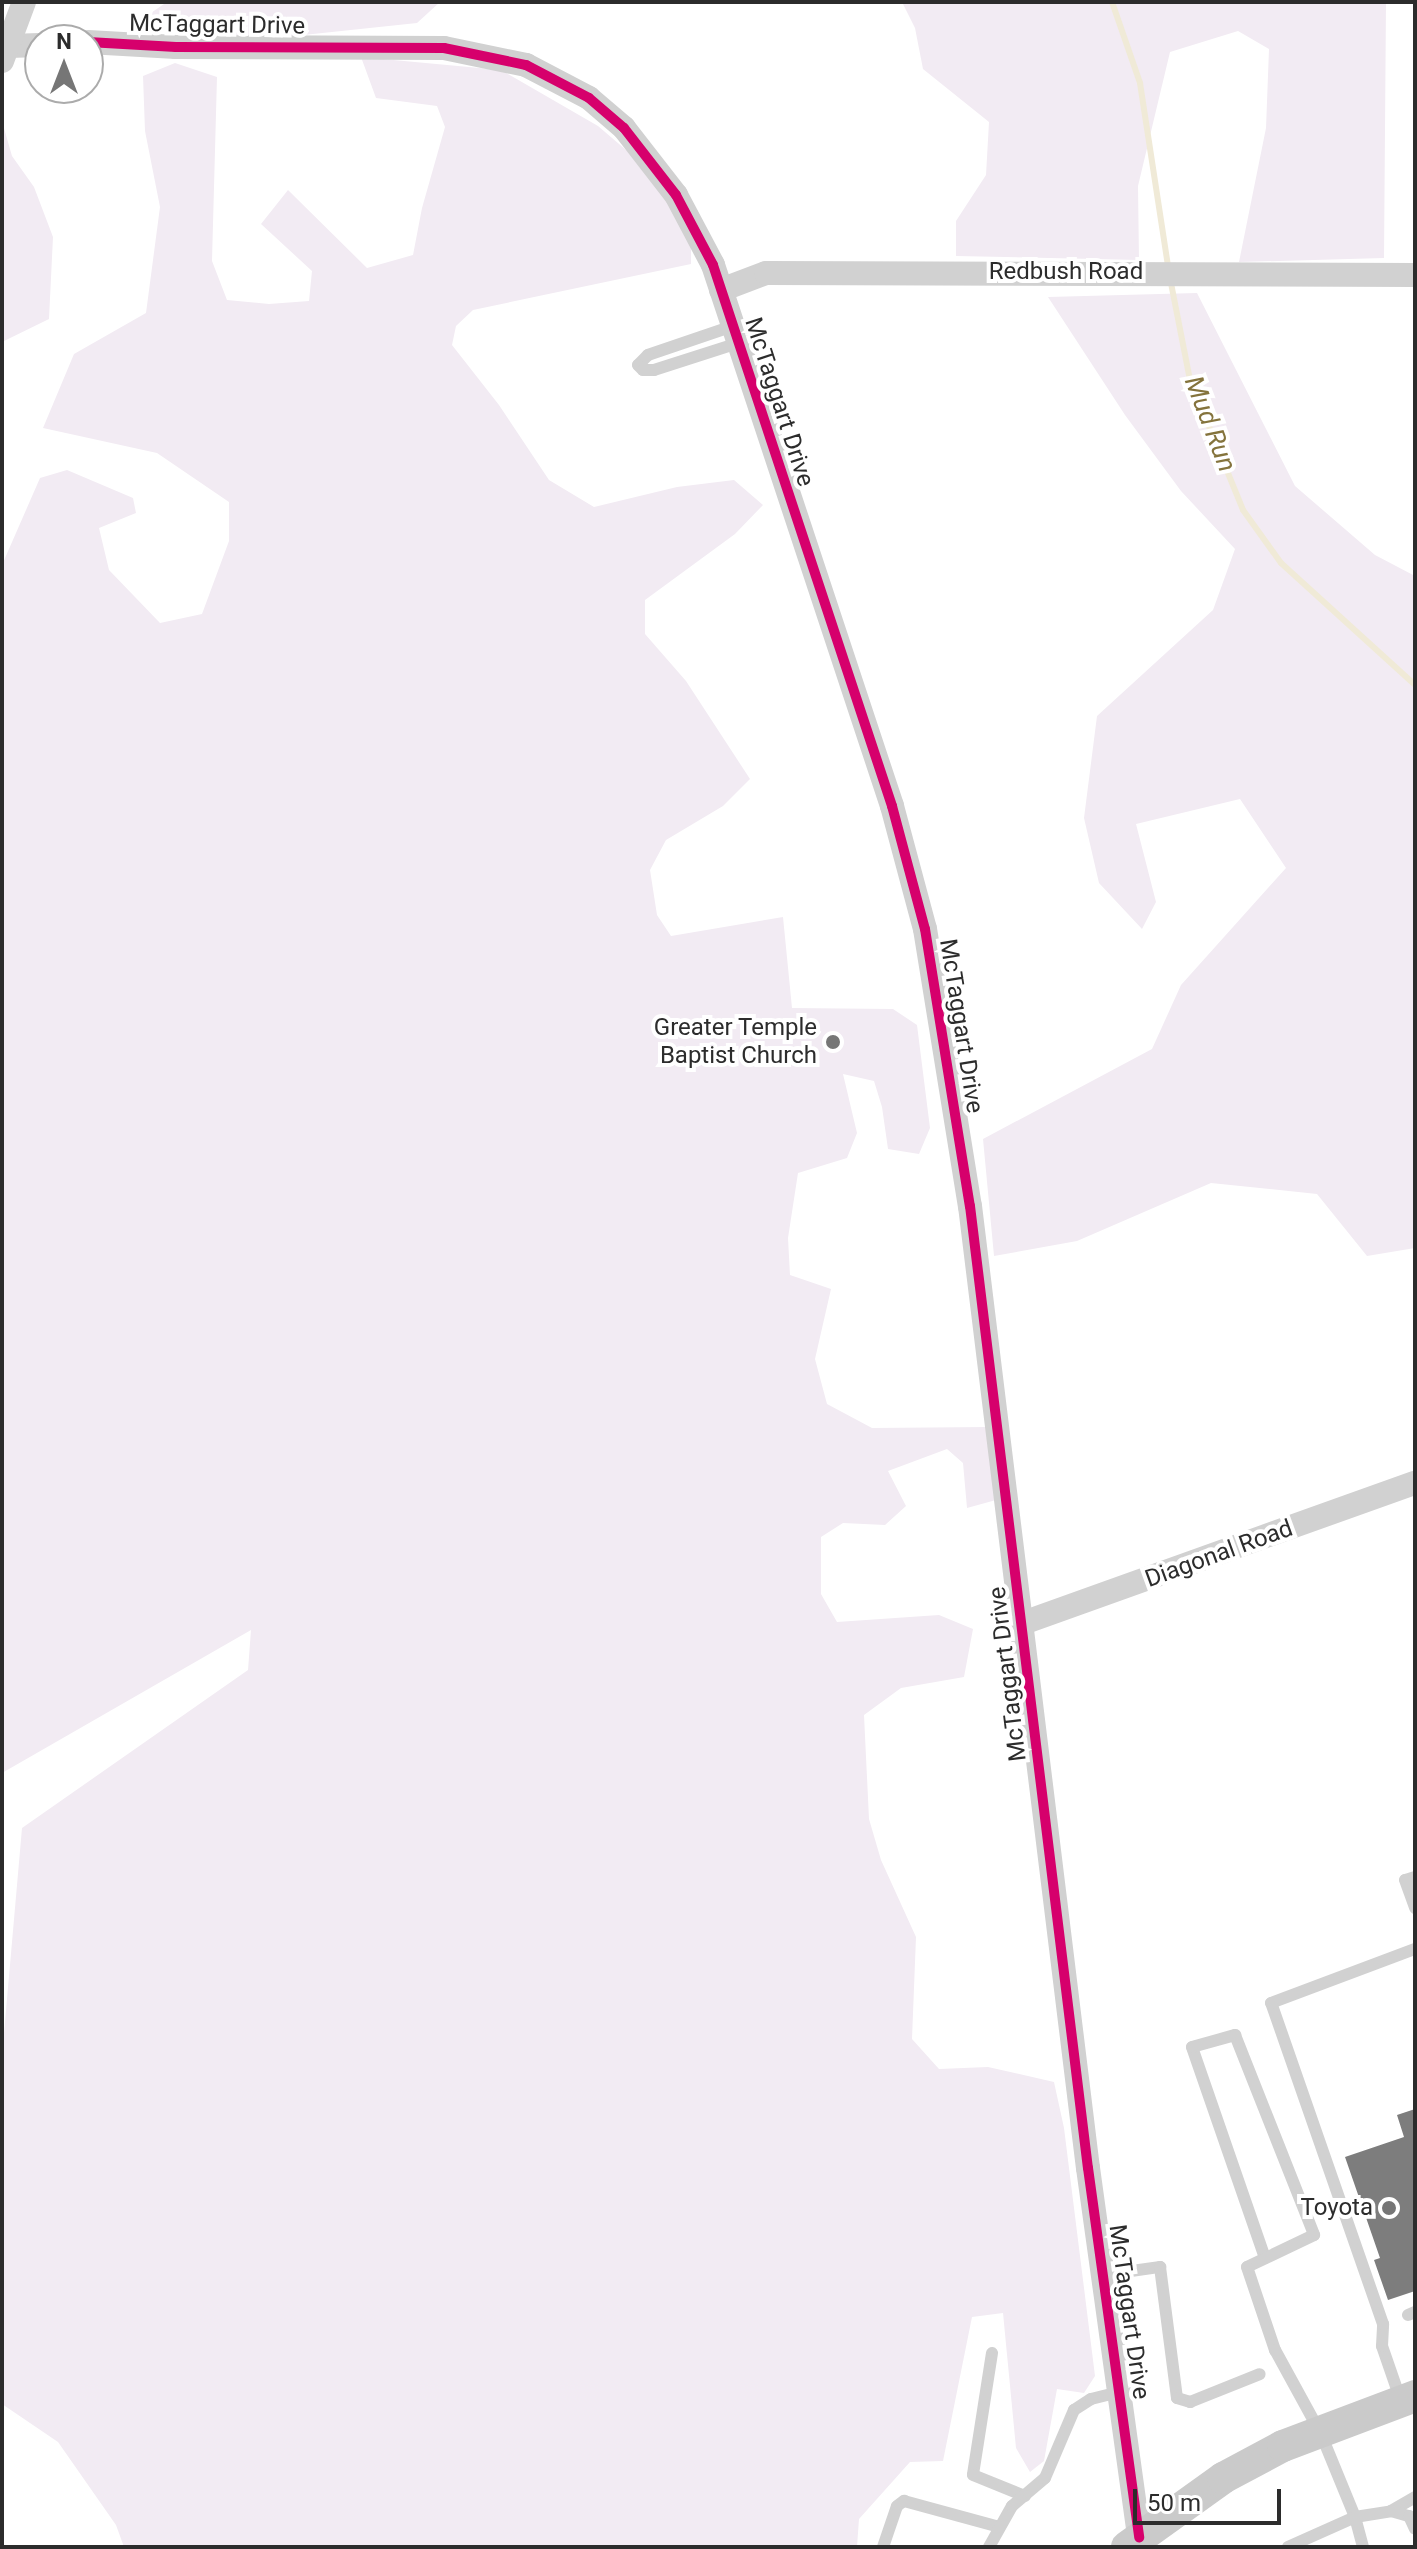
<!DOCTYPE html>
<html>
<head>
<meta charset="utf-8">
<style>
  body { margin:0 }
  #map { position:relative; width:1417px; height:2549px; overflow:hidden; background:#fff; font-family:Roboto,sans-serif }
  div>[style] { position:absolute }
  .green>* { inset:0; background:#f2ebf3 }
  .stream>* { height:6px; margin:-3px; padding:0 3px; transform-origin:3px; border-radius:3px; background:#f0ead7 }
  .building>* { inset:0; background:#7d7d7d }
  .service>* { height:12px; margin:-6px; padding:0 6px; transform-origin:6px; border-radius:6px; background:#d1d1d1 }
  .minor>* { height:24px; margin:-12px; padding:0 12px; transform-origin:12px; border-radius:12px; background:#d1d1d1 }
  .secondary>* { height:32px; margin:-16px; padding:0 16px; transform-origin:16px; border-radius:16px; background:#cacaca }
  .cycleway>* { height:10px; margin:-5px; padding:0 5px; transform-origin:5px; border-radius:5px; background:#d6006c }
  .dots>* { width:22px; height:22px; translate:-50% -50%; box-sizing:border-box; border:4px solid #fff; border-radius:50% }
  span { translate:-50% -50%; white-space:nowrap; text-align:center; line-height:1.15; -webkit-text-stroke:8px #fff; paint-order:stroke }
  .street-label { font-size:24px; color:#2c2c2c }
  .poi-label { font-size:24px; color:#2c2c2c }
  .right { translate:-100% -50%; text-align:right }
  .water-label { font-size:26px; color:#84733c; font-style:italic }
  .frame { position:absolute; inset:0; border:4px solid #2c2c2c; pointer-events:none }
  .north { position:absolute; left:24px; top:24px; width:80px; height:80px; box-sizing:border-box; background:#fff; border:2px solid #ababab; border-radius:50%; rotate:0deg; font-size:22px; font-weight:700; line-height:32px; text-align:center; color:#2c2c2c }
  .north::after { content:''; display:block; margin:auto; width:28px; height:36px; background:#767676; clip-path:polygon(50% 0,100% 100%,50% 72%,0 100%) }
  .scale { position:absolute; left:1133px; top:2489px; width:148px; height:36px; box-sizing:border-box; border:4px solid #2c2c2c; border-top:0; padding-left:10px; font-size:24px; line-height:28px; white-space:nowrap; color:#2c2c2c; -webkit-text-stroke:6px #fff; paint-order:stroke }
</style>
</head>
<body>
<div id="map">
  <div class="green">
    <div style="clip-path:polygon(167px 2px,440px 2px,417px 23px,294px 36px,199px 35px,142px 19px)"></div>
    <div style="clip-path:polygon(902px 2px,1386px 2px,1384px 258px,1239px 262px,1266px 128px,1269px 49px,1238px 31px,1170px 52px,1138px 186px,1139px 260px,956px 256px,956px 221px,986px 175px,989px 122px,923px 69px,915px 28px)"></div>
    <div style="clip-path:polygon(361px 57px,501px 70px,598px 126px,653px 173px,691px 246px,691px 264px,473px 310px,456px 326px,452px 345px,499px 405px,549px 480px,594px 507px,677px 487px,734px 480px,763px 505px,735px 534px,645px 600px,645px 634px,686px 681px,750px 779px,723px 806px,666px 840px,650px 870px,657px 915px,671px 936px,783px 917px,792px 1008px,893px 1009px,917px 1025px,930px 1128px,919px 1154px,888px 1149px,882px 1107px,874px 1081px,843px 1074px,857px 1133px,847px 1158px,798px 1173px,788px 1238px,790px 1275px,831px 1289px,815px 1359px,827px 1404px,872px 1428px,988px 1427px,996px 1500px,967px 1508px,963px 1463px,947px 1449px,888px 1471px,906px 1506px,885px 1525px,843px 1523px,821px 1537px,821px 1594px,837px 1622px,939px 1615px,973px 1629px,964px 1677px,901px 1688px,864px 1715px,869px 1819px,881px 1860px,916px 1937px,912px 2039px,939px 2069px,988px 2067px,1054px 2082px,1064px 2128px,1095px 2376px,1084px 2393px,1057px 2389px,1044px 2461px,1030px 2472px,1016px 2448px,1003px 2313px,972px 2317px,943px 2461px,910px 2462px,859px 2519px,857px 2547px,124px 2547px,116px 2525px,58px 2442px,2px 2404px,2px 2056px,22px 1828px,248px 1670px,251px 1630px,2px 1773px,2px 565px,40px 478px,67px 470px,133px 498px,136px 513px,99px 528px,109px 570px,160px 623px,202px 614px,229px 541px,229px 502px,157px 453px,43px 428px,74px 354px,146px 313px,160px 207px,145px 131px,143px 76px,175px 63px,217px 77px,212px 261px,227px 300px,269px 304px,309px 301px,312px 271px,261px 224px,288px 190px,367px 268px,413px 255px,422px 208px,445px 127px,437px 106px,376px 98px)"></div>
    <div style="clip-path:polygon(2px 121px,12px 156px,34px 187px,53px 237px,49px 319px,2px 342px)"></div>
    <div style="clip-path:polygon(1197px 293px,1295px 486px,1375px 555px,1415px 576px,1415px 1248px,1367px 1256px,1317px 1194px,1211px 1183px,1077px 1241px,994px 1256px,983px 1139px,1152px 1049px,1181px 985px,1286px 868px,1240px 799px,1136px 824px,1156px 902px,1142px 929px,1099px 883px,1084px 818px,1097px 716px,1213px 610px,1235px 549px,1181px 491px,1125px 415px,1048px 297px)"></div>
  </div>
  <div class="stream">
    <div style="left:1112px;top:2px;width:86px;rotate:70.9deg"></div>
    <div style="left:1140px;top:83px;width:186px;rotate:81.3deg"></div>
    <div style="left:1170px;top:278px;width:104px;rotate:78.9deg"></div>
    <div style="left:1190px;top:380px;width:140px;rotate:67.8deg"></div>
    <div style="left:1243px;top:510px;width:65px;rotate:54.4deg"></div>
    <div style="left:1281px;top:563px;width:181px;rotate:42.3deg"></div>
  </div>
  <div class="building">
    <div style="clip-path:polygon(1415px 2109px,1415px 2291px,1388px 2300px,1374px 2260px,1380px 2258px,1345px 2157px,1404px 2137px,1397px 2115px)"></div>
  </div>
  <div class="service">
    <div style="left:733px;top:326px;width:90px;rotate:161.2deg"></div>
    <div style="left:648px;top:355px;width:14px;rotate:135deg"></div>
    <div style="left:638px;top:365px;width:7px;rotate:45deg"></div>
    <div style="left:643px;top:370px;width:11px"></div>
    <div style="left:654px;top:370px;width:88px;rotate:-17.8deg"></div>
    <div style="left:1415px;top:1877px;width:10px;rotate:163deg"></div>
    <div style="left:1405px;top:1880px;width:30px;rotate:70deg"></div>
    <div style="left:1265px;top:2258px;width:223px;rotate:-109.1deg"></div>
    <div style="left:1192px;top:2047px;width:45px;rotate:-15.6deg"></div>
    <div style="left:1235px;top:2035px;width:215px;rotate:68.4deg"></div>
    <div style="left:1314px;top:2235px;width:74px;rotate:154.5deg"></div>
    <div style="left:1247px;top:2267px;width:88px;rotate:71.4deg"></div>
    <div style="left:1275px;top:2350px;width:96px;rotate:61.3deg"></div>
    <div style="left:1321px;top:2434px;width:90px;rotate:67.7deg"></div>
    <div style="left:1355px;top:2517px;width:31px;rotate:75deg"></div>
    <div style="left:1103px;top:2275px;width:58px;rotate:-8deg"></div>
    <div style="left:1160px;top:2267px;width:132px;rotate:82.6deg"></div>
    <div style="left:1177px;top:2398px;width:14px;rotate:17deg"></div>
    <div style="left:1190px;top:2402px;width:75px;rotate:-21.8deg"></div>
    <div style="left:1408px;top:2315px;width:8px;rotate:-23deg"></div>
    <div style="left:992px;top:2353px;width:123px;rotate:98.9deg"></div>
    <div style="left:973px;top:2475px;width:56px;rotate:22deg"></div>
    <div style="left:1400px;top:2398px;width:55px;rotate:-109.1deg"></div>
    <div style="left:1382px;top:2346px;width:22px;rotate:-87deg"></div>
    <div style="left:1383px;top:2324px;width:340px;rotate:-109.2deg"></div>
    <div style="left:1271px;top:2003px;width:154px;rotate:-20.6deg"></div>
    <div style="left:1391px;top:2511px;width:28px;rotate:-30deg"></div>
    <div style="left:883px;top:2547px;width:43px;rotate:-71.1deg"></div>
    <div style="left:897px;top:2506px;width:9px;rotate:-36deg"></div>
    <div style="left:904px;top:2501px;width:99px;rotate:15.2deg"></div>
    <div style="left:989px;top:2547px;width:47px;rotate:-60.7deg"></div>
    <div style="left:1012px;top:2506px;width:43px;rotate:-40.3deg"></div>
    <div style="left:1045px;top:2478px;width:74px;rotate:-66.9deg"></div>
    <div style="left:1074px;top:2410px;width:20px;rotate:-33deg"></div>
    <div style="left:1091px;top:2399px;width:30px;rotate:-14deg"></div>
    <div style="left:1288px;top:2547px;width:73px;rotate:-24.1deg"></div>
    <div style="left:1355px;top:2517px;width:36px;rotate:-9deg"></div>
    <div style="left:1391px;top:2511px;width:19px;rotate:16deg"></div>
    <div style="left:1409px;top:2516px;width:14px;rotate:65deg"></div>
  </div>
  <div class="minor">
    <div style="left:88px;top:42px;width:88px;rotate:3.3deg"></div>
    <div style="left:176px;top:47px;width:268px;rotate:0.2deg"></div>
    <div style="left:444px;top:48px;width:84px;rotate:11.7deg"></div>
    <div style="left:526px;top:65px;width:71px;rotate:27.6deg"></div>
    <div style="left:589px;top:98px;width:46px;rotate:40.6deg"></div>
    <div style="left:624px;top:128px;width:85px;rotate:52.2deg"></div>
    <div style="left:676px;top:195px;width:79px;rotate:62.1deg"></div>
    <div style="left:713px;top:265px;width:570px;rotate:71.69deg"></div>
    <div style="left:892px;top:806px;width:127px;rotate:75deg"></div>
    <div style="left:925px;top:929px;width:281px;rotate:80.8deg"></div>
    <div style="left:970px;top:1206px;width:969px;rotate:83.01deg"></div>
    <div style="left:1088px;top:2168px;width:373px;rotate:82.1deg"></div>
    <div style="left:9px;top:46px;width:31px;rotate:-2deg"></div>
    <div style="left:2px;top:61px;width:63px;rotate:-69.6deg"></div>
    <div style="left:721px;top:290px;width:48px;rotate:-20.7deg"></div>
    <div style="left:766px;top:273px;width:649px;rotate:0.18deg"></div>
    <div style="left:1023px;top:1623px;width:416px;rotate:-19.7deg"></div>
  </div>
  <div class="secondary">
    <div style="left:1127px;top:2547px;width:118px;rotate:-35.7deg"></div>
    <div style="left:1223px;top:2478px;width:68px;rotate:-28.1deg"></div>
    <div style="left:1283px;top:2446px;width:141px;rotate:-20.7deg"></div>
  </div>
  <div class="cycleway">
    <div style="left:88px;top:42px;width:88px;rotate:3.3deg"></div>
    <div style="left:176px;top:47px;width:268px;rotate:0.2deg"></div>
    <div style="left:444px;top:48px;width:84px;rotate:11.7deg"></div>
    <div style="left:526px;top:65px;width:71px;rotate:27.6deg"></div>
    <div style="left:589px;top:98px;width:46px;rotate:40.6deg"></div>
    <div style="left:624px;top:128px;width:85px;rotate:52.2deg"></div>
    <div style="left:676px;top:195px;width:79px;rotate:62.1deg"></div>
    <div style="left:713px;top:265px;width:570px;rotate:71.69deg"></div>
    <div style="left:892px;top:806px;width:127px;rotate:75deg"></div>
    <div style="left:925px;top:929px;width:281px;rotate:80.8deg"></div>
    <div style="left:970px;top:1206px;width:969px;rotate:83.01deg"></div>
    <div style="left:1088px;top:2168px;width:373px;rotate:82.1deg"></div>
  </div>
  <div class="dots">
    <div style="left:833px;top:1042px;background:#767676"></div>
    <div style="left:1389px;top:2208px;background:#767676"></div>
  </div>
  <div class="street-label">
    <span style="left:217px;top:25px;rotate:1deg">McTaggart Drive</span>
    <span style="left:1066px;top:272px">Redbush Road</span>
    <span style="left:779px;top:402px;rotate:72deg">McTaggart Drive</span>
    <span style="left:961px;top:1026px;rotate:81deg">McTaggart Drive</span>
    <span style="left:1219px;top:1554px;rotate:-20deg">Diagonal Road</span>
    <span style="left:1008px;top:1674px;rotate:-97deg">McTaggart Drive</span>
    <span style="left:1129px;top:2312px;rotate:82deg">McTaggart Drive</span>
  </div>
  <div class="poi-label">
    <span class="right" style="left:817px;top:1042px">Greater Temple<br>Baptist Church</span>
    <span class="right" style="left:1373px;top:2208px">Toyota</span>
  </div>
  <div class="water-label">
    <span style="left:1210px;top:424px;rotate:69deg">Mud Run</span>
  </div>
  <div class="frame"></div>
  <div class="north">N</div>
  <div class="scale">50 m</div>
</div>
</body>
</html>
